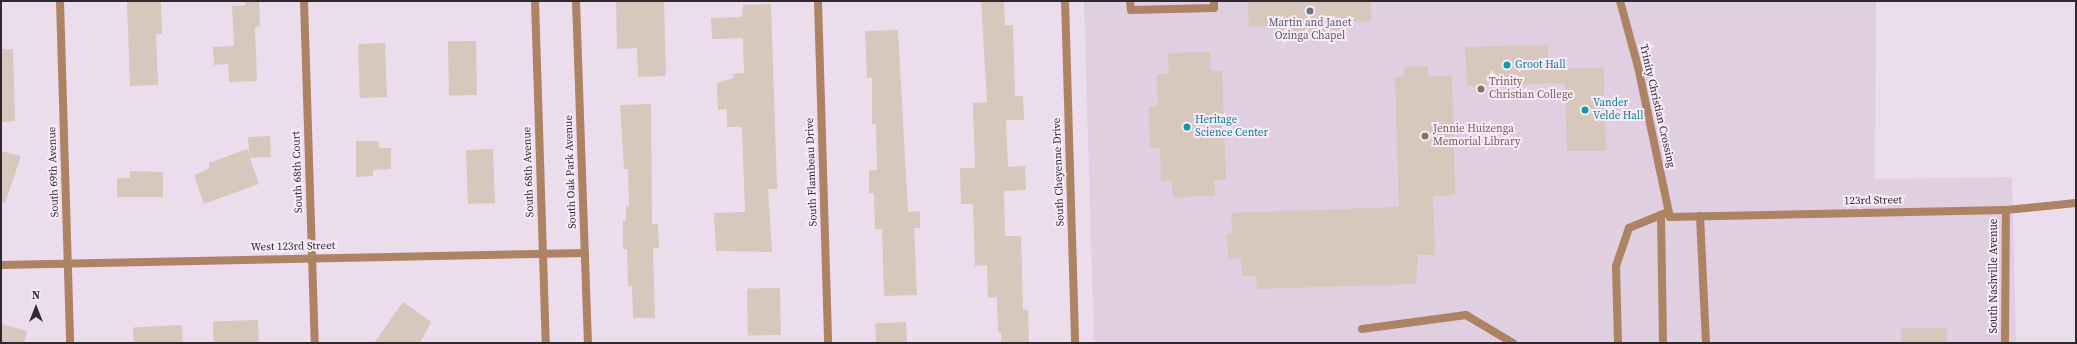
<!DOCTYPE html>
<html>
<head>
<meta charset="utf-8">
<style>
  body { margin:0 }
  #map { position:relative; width:2077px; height:344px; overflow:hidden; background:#ebddec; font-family:"Source Serif 4",serif }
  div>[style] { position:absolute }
  .built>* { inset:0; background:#e0cee1 }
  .building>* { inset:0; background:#d7c7bc; transform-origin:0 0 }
  .service>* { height:8px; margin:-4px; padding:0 4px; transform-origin:4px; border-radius:4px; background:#ac8363 }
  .minor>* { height:8px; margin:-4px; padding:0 4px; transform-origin:4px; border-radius:4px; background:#ac8363 }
  .dots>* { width:11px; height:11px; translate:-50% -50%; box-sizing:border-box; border:2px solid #f9ebf9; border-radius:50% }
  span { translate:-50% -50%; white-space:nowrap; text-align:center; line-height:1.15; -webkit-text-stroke:4px #f9ebf9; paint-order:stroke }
  .worship-label { font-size:11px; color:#5b616d }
  .culture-label { font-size:11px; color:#0d838f }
  .left { translate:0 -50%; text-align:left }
  .education-label { font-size:11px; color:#785e54 }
  .street-label { font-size:11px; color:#2f292f }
  .frame { position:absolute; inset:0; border:2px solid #2f292f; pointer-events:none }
  .north { position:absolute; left:16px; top:288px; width:40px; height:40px; -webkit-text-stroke:3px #f9ebf9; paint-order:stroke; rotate:0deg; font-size:11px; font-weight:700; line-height:16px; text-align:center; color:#2f292f }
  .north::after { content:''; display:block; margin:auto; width:14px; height:18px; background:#2f292f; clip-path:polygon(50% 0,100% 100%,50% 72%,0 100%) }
</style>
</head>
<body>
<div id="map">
  <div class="built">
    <div style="clip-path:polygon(1084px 1px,1876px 1px,1875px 179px,2012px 177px,2016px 343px,1094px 343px)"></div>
  </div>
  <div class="building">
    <div style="clip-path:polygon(127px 1px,161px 1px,162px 34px,156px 34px,158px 85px,130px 86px)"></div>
    <div style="clip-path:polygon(245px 1px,259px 1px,260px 26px,255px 27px,257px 81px,229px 82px,228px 64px,214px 65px,213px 47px,234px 46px,232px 6px,245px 5px)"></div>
    <div style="clip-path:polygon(616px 1px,664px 1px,666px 76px,638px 77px,637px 48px,617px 49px)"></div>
    <div style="clip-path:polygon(981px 1px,1004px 1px,1005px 25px,1013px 25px,1015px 96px,1023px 96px,1024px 120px,1006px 120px,1008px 167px,1025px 166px,1026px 190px,1004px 191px,1005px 236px,1021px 236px,1023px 310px,1028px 310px,1029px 343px,1001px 343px,1001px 332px,998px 332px,997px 297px,988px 298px,987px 265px,975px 266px,973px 204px,961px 204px,960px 168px,975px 168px,973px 103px,987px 102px)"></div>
    <div style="clip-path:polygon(1248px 1px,1371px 1px,1371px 21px,1345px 22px,1345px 30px,1332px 30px,1333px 38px,1290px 40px,1290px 32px,1277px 33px,1277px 26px,1249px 27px)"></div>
    <div style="clip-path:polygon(771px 4px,777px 189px,768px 189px,772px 252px,716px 251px,714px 213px,745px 212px,742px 127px,727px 127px,727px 109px,718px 110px,717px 83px,734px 78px,733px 74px,744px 73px,743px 38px,712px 39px,711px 18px,742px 17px,743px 5px)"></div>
    <div style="clip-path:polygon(898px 30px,908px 212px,920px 211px,920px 228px,914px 228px,917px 295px,884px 296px,882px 229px,875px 229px,874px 193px,869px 193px,869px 170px,877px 170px,876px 124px,872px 124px,872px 78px,867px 78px,865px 31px)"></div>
    <div style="left:476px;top:41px;width:54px;height:28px;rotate:89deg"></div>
    <div style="left:385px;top:43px;width:54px;height:27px;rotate:88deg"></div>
    <div style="clip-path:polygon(1548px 45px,1549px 69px,1604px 68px,1606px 151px,1567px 151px,1565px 83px,1467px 86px,1465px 47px)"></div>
    <div style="clip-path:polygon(1px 49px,13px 49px,15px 121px,1px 122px)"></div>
    <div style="clip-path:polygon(1210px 52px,1211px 71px,1222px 71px,1226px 179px,1214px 180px,1215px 196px,1173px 197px,1172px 180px,1161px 181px,1160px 148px,1150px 149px,1149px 106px,1158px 106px,1157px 74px,1169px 74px,1168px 53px)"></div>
    <div style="clip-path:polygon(1428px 66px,1428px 76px,1452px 76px,1455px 195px,1433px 196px,1435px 255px,1418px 255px,1416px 284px,1257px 289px,1256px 276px,1242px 276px,1241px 258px,1228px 259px,1227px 233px,1232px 233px,1231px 213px,1399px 207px,1395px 77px,1404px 77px,1404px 67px)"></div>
    <div style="clip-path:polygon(651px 104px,652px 224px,658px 224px,659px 248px,653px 248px,655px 318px,633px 318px,632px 286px,628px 286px,627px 249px,623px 249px,623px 221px,626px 221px,626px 206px,629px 206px,628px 169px,624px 169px,620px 105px)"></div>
    <div style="clip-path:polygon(270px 136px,271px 157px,250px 158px,259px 184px,204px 204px,194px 175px,209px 169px,209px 163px,247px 149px,249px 153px,248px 137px)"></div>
    <div style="clip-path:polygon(356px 141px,378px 141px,379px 148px,391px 148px,391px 169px,373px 170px,373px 176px,356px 177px)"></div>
    <div style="left:493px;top:149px;width:54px;height:27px;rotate:88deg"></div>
    <div style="clip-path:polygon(1px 151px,21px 156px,5px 203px,1px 202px)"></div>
    <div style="clip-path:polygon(130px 171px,163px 172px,163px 197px,117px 197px,117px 178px,130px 178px)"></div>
    <div style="left:780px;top:288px;width:47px;height:33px;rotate:89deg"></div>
    <div style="clip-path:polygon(403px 302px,431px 322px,420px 343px,374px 343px)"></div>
    <div style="left:258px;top:320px;width:23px;height:45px;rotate:88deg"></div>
    <div style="left:906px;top:322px;width:21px;height:31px;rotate:87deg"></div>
    <div style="clip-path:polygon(1px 324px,27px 331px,24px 343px,1px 343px)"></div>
    <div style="left:182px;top:325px;width:18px;height:49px;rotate:87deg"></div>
    <div style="left:1947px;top:328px;width:15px;height:46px;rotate:90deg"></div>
  </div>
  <div class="service">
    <div style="left:1130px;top:1px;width:9px;rotate:84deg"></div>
    <div style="left:1131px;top:10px;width:83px;rotate:-1.4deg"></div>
    <div style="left:1214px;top:8px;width:7px;rotate:-90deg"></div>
    <div style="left:1661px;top:215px;width:128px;rotate:89.1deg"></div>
    <div style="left:1700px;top:216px;width:127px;rotate:87.3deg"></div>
    <div style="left:1362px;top:329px;width:105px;rotate:-7.7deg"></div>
    <div style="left:1466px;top:315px;width:55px;rotate:30.8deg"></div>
    <div style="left:1618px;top:343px;width:77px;rotate:-91.5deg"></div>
    <div style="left:1616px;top:266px;width:40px;rotate:-71.1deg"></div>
    <div style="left:1629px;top:228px;width:42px;rotate:-22.3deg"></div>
  </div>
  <div class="minor">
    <div style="left:60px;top:1px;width:342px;rotate:88.3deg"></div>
    <div style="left:304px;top:1px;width:342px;rotate:88.2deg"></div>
    <div style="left:535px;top:1px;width:342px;rotate:88.2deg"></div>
    <div style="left:576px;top:1px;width:342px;rotate:88deg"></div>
    <div style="left:818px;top:1px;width:342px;rotate:88.3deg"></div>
    <div style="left:1065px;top:1px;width:342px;rotate:88.3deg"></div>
    <div style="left:1620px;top:1px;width:68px;rotate:74.7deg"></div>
    <div style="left:1638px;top:67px;width:153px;rotate:78deg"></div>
    <div style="left:1670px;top:217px;width:336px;rotate:-1.2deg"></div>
    <div style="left:2006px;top:210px;width:70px;rotate:-5.7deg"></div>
    <div style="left:1px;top:265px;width:584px;rotate:-1.18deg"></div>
    <div style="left:2005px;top:343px;width:133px;rotate:-89.6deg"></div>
  </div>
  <div class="dots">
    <div style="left:1310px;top:11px;background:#6b7280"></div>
    <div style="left:1507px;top:65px;background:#0f9aa8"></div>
    <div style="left:1481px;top:89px;background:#8d6e63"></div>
    <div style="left:1585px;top:110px;background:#0f9aa8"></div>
    <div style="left:1187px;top:127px;background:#0f9aa8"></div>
    <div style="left:1425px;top:136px;background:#8d6e63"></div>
  </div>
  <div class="worship-label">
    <span style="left:1310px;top:30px">Martin and Janet<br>Ozinga Chapel</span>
  </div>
  <div class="culture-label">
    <span class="left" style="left:1515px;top:65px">Groot Hall</span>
    <span class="left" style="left:1593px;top:110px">Vander<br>Velde Hall</span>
    <span class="left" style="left:1195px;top:127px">Heritage<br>Science Center</span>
  </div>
  <div class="education-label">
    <span class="left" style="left:1489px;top:89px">Trinity<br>Christian College</span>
    <span class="left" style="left:1433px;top:136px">Jennie Huizenga<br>Memorial Library</span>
  </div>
  <div class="street-label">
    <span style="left:1657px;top:106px;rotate:77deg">Trinity Christian Crossing</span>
    <span style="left:54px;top:172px;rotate:-92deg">South 69th Avenue</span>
    <span style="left:298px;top:172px;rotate:-92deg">South 68th Court</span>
    <span style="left:529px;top:172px;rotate:-92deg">South 68th Avenue</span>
    <span style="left:571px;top:172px;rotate:-92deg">South Oak Park Avenue</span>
    <span style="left:812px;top:172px;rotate:-92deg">South Flambeau Drive</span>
    <span style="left:1059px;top:172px;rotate:-92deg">South Cheyenne Drive</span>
    <span style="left:1873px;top:201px;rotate:-1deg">123rd Street</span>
    <span style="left:293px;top:247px;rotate:-1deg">West 123rd Street</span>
    <span style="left:1994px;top:276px;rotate:-90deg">South Nashville Avenue</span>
  </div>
  <div class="frame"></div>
  <div class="north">N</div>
</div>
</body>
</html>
